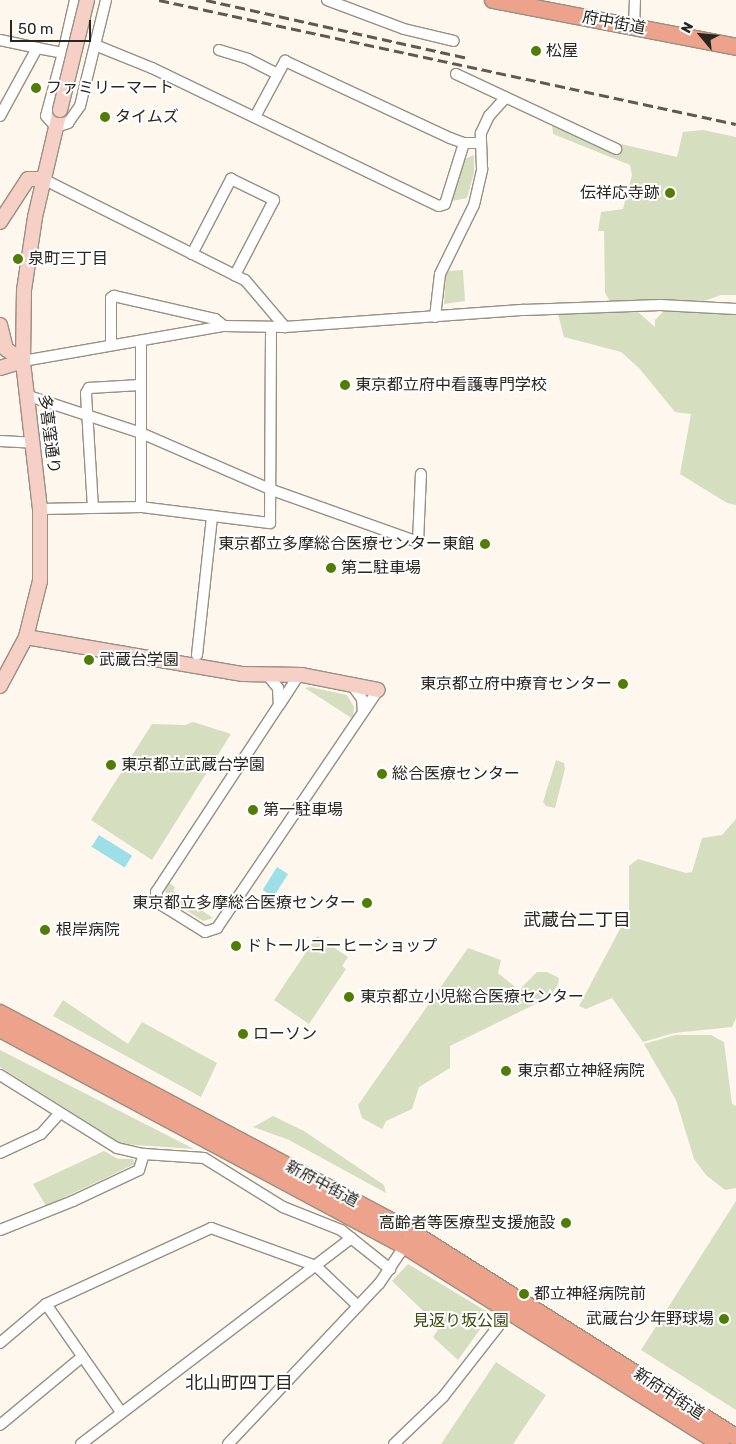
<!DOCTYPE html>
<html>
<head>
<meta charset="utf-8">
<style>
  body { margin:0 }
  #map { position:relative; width:736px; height:1444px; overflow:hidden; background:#fef7ed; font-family:Rubik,"Noto Sans JP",sans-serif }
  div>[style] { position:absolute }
  .green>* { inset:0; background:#d6dec0 }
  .water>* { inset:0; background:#9ddfe7; transform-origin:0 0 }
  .roads { filter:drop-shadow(1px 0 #9a8f81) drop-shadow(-1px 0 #9a8f81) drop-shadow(0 1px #9a8f81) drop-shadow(0 -1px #9a8f81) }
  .street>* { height:10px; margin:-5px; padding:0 5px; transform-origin:5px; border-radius:5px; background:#fff }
  .secondary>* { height:14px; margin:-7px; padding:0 7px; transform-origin:7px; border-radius:7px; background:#f6d0c6 }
  .primary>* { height:16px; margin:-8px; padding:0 8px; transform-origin:8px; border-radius:8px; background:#eda28c }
  .rail>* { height:3px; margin-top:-1.5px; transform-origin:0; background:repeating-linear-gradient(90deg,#5e5952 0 10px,transparent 0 15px) }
  .bridges { filter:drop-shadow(1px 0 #9a8f81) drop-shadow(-1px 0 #9a8f81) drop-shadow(0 1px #9a8f81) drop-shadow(0 -1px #9a8f81) }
  .secondary-bridge>* { height:14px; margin:-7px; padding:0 7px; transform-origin:7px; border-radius:7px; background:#f6d0c6 }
  .dots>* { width:14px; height:14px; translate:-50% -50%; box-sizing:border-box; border:2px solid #fff; border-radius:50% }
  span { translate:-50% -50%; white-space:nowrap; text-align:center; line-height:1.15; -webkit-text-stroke:4px #fff; paint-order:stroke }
  .street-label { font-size:16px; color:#29251f }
  .poi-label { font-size:16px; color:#29251f }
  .left { translate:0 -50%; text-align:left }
  .right { translate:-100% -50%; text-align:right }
  .park-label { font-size:16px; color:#3e4912 }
  .neighbourhood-label { font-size:18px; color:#29251f }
  .north { position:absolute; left:676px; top:10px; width:50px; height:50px; -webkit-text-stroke:4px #fff; paint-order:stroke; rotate:298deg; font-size:14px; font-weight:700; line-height:20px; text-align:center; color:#29251f }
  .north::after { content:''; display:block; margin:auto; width:18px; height:22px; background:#29251f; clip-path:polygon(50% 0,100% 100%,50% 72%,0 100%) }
  .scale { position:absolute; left:10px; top:20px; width:81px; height:22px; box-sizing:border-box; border:2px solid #29251f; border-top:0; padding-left:6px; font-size:15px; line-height:18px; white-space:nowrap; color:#29251f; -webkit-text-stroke:4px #fff; paint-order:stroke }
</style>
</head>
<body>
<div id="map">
  <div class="green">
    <div style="clip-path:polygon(552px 124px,607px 147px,621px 144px,677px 157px,683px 132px,703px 130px,736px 137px,736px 295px,721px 295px,701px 302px,611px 303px,605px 293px,604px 231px,598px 231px,601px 212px,623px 209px,632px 175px,630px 165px,553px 134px)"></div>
    <div style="clip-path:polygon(474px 155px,474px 173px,467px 198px,452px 201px,462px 160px)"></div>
    <div style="clip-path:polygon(463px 270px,465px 301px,444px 304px,446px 275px,449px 271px)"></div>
    <div style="clip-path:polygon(667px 308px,709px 314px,736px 314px,736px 505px,727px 503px,680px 474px,691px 414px,675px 412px,639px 368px,621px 352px,564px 337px,558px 314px,638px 312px,655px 327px,655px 320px)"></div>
    <div style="clip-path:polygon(310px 687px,347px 695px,354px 707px,353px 719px,305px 688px)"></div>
    <div style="clip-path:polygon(193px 722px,231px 734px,152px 860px,91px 820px,152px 724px,185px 725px)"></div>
    <div style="clip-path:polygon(556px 760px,564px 763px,565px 769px,555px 808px,546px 806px,543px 802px)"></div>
    <div style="clip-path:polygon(736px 819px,736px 1018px,732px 1027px,674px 1033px,643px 1042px,612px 998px,586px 1009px,579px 1006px,629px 912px,629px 866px,638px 859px,686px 873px,692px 872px,702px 838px,722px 835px)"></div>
    <div style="clip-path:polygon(167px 882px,175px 887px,173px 891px,213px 918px,203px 921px,170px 900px,165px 891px)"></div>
    <div style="clip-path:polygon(317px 936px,348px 957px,342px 966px,346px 969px,309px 1024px,274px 1000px)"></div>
    <div style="clip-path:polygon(468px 948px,501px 960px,498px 973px,519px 990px,537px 972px,547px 972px,559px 978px,558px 984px,550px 997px,450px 1046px,450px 1068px,419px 1087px,412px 1109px,386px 1121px,382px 1129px,362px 1118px,358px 1105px)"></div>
    <div style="clip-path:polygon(63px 1000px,128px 1044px,142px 1022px,217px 1063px,201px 1097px,53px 1016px)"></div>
    <div style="clip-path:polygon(675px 1035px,711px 1035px,724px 1042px,732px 1104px,736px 1106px,736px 1188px,725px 1190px,706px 1175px,694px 1159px,676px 1100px,644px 1044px)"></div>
    <div style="clip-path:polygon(0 1050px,194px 1149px,122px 1144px,0 1067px)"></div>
    <div style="clip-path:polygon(273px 1116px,304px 1131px,384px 1185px,386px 1193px,289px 1140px,253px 1127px)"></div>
    <div style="clip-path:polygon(104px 1151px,118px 1159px,133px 1159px,135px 1164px,46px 1206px,33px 1184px)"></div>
    <div style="clip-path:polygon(736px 1201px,736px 1410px,641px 1350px)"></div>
    <div style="clip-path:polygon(408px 1264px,491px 1314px,458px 1360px,433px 1337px,440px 1327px,392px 1281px)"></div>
    <div style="clip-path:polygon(496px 1362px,546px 1395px,513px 1444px,441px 1444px)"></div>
  </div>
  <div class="water">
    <div style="left:99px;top:835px;width:39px;height:14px;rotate:32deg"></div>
    <div style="left:277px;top:867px;width:13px;height:27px;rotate:32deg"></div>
  </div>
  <div class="roads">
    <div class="street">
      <div style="left:327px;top:0;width:82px;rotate:20.6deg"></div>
      <div style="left:404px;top:29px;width:51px;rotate:13.5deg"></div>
      <div style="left:634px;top:27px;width:27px;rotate:-88deg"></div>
      <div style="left:0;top:40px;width:38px;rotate:12deg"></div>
      <div style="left:95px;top:45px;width:61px;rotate:22deg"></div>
      <div style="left:152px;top:68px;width:318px;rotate:25.7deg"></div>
      <div style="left:439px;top:206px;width:6px;rotate:-18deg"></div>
      <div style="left:445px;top:204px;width:64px;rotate:-72.7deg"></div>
      <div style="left:219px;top:50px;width:30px;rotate:17deg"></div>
      <div style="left:248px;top:59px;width:33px;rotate:27deg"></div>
      <div style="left:63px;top:53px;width:54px;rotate:-77.2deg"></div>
      <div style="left:456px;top:74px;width:177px;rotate:25.1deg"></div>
      <div style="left:0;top:116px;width:77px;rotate:-61.4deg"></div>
      <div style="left:37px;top:48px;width:26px;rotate:11deg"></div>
      <div style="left:63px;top:53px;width:65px;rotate:105.1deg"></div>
      <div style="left:46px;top:116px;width:15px;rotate:48deg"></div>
      <div style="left:56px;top:127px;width:13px;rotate:-18deg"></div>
      <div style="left:68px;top:123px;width:21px;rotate:-55deg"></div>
      <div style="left:80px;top:106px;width:109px;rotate:-76.2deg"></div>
      <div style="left:255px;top:117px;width:64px;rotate:-61.8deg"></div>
      <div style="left:285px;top:61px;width:182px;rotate:25deg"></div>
      <div style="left:450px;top:138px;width:15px;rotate:20deg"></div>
      <div style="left:464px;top:143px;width:16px"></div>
      <div style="left:43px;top:179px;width:226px;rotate:26.6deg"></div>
      <div style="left:245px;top:280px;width:62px;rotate:49.6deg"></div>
      <div style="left:192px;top:254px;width:85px;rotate:-62.5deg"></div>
      <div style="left:231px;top:179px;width:48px;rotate:26deg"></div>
      <div style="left:274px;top:200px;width:85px;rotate:117.5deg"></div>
      <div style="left:435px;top:317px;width:43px;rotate:-83.4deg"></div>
      <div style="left:440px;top:274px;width:77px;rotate:-63.8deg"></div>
      <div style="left:474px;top:205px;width:37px;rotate:-77deg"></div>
      <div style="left:482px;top:169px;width:36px;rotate:-92deg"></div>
      <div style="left:481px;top:133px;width:19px;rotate:-65deg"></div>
      <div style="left:489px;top:116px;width:25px;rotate:-48deg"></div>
      <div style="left:111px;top:344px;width:46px;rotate:-90deg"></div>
      <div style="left:111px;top:298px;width:4px;rotate:-34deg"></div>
      <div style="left:114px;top:296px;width:104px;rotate:12.8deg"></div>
      <div style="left:215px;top:319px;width:11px;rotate:38deg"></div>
      <div style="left:23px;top:361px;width:204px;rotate:-9.9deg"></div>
      <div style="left:224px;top:326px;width:61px;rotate:0.9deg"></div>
      <div style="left:285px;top:327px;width:240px;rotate:-4.1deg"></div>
      <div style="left:524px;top:310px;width:136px;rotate:-2.1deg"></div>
      <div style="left:660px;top:305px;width:76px;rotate:3deg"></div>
      <div style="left:26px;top:395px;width:121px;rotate:18.3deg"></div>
      <div style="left:141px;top:433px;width:143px;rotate:23.5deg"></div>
      <div style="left:272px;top:490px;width:155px;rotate:19.6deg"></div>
      <div style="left:418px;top:542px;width:68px;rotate:-87.5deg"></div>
      <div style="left:0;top:441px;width:33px;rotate:3deg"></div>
      <div style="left:141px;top:507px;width:166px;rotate:-90deg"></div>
      <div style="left:93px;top:508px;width:115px;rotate:-93.5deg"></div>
      <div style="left:86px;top:393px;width:6px;rotate:-59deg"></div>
      <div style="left:89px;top:388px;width:51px;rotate:-3.4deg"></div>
      <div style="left:40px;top:509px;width:101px;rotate:-1.1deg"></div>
      <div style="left:141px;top:507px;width:130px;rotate:7.1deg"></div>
      <div style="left:270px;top:523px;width:195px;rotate:-89.7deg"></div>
      <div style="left:197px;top:655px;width:140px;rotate:-83.8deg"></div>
      <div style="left:268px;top:676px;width:16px;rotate:50deg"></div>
      <div style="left:278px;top:688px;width:17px;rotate:87deg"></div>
      <div style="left:279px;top:705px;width:224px;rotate:123.3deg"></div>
      <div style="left:156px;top:892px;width:13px;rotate:72deg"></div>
      <div style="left:160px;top:904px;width:53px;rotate:31.9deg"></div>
      <div style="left:205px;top:932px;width:13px;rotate:-18deg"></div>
      <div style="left:217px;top:928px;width:287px;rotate:-55.9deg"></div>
      <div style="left:352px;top:685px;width:17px;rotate:54deg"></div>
      <div style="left:362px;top:699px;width:13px;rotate:86deg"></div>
      <div style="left:280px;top:704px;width:35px;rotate:-57deg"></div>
      <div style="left:0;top:1075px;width:138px;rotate:32deg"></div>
      <div style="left:117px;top:1148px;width:28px;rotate:13deg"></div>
      <div style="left:144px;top:1154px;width:60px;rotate:3.8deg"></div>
      <div style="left:204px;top:1158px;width:93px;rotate:31.8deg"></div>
      <div style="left:283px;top:1207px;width:62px;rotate:21.6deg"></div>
      <div style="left:341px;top:1230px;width:63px;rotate:38.5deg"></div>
      <div style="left:0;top:1153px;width:45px;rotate:-24.9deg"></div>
      <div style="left:41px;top:1134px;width:27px;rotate:-48deg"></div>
      <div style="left:0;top:1230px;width:79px;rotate:-21.7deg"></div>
      <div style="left:73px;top:1201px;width:73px;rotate:-25.2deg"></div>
      <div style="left:139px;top:1170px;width:17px;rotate:-73deg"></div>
      <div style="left:46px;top:1304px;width:131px;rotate:55.2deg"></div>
      <div style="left:0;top:1343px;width:60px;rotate:-40.3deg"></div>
      <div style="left:46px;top:1304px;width:182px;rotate:-24.7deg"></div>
      <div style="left:211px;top:1228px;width:112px;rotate:19.9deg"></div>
      <div style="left:316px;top:1266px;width:58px;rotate:43.6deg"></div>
      <div style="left:0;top:1425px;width:107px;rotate:-39.7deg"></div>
      <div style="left:81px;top:1444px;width:340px;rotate:-37.3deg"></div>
      <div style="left:228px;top:1444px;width:220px;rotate:-46.7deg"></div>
      <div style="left:379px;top:1284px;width:52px;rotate:-56deg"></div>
      <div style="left:394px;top:1444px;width:68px;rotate:-43.8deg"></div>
      <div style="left:443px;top:1397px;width:110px;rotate:-52deg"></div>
    </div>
    <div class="secondary">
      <div style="left:0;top:222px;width:51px;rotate:-56.9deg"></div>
      <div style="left:28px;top:179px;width:15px"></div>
      <div style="left:0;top:325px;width:25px;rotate:76deg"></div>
      <div style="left:6px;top:349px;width:21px;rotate:35deg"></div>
      <div style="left:0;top:368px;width:24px;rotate:-17deg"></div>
      <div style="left:26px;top:637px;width:220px;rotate:9.7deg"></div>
      <div style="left:243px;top:674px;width:59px;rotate:1deg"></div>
      <div style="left:302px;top:675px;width:77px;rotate:11.2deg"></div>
      <div style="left:0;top:686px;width:55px;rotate:-62deg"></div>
      <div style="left:26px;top:637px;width:58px;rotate:-76deg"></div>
      <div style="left:40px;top:581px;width:72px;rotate:-90deg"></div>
      <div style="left:40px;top:509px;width:149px;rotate:-96.6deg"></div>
      <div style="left:23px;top:361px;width:71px;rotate:-89.2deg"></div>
      <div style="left:24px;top:290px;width:74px;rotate:-81.4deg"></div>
      <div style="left:35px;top:217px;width:110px;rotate:-76.8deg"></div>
    </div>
    <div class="primary">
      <div style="left:493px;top:0;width:248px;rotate:10.9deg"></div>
      <div style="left:0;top:1013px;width:468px;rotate:28deg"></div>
      <div style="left:413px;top:1233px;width:382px;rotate:32.3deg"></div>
      <div style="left:0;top:1029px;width:459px;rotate:28.2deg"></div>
      <div style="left:405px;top:1246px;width:373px;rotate:32.1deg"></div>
    </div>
  </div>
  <div class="rail">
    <div style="left:159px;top:0;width:590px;rotate:12.13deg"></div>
    <div style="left:206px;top:0;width:267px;rotate:12.5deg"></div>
  </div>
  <div class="bridges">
    <div class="secondary-bridge">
      <div style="left:60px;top:110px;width:113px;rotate:-76.2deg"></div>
    </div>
  </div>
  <div class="dots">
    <div style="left:536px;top:51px;background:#507d04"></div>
    <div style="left:36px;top:88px;background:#507d04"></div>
    <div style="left:105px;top:117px;background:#507d04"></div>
    <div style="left:670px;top:193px;background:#507d04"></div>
    <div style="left:18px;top:259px;background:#507d04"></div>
    <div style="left:345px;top:385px;background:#507d04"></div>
    <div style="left:485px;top:544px;background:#507d04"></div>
    <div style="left:331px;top:568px;background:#507d04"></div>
    <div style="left:89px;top:660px;background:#507d04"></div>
    <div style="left:623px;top:684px;background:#507d04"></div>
    <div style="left:111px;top:765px;background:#507d04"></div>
    <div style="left:382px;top:774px;background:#507d04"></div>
    <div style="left:253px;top:810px;background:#507d04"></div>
    <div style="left:367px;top:903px;background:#507d04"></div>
    <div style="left:45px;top:930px;background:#507d04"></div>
    <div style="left:236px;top:946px;background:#507d04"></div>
    <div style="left:349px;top:997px;background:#507d04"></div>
    <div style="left:243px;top:1034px;background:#507d04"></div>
    <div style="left:506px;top:1071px;background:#507d04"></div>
    <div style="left:566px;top:1223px;background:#507d04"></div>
    <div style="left:524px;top:1294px;background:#507d04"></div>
    <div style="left:724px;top:1319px;background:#507d04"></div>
  </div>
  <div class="street-label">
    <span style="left:614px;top:23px;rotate:11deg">府中街道</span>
    <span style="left:49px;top:434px;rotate:83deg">多喜窪通り</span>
    <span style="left:322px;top:1184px;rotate:28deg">新府中街道</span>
    <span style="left:669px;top:1394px;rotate:33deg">新府中街道</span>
  </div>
  <div class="poi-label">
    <span class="left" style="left:546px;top:51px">松屋</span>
    <span class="left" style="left:46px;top:88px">ファミリーマート</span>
    <span class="left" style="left:115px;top:117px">タイムズ</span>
    <span class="right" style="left:660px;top:193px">伝祥応寺跡</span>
    <span class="left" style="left:28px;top:259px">泉町三丁目</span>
    <span class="left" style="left:355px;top:385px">東京都立府中看護専門学校</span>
    <span class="right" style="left:474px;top:544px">東京都立多摩総合医療センター東館</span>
    <span class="left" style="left:341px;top:568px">第二駐車場</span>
    <span class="left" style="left:99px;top:660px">武蔵台学園</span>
    <span class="right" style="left:612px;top:684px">東京都立府中療育センター</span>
    <span class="left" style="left:121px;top:765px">東京都立武蔵台学園</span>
    <span class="left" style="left:392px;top:774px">総合医療センター</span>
    <span class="left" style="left:263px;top:810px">第一駐車場</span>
    <span class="right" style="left:356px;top:903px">東京都立多摩総合医療センター</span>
    <span class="left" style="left:56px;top:930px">根岸病院</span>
    <span class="left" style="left:246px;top:946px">ドトールコーヒーショップ</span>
    <span class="left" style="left:360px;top:997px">東京都立小児総合医療センター</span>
    <span class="left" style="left:253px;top:1034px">ローソン</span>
    <span class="left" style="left:517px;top:1071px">東京都立神経病院</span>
    <span class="right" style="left:555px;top:1223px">高齢者等医療型支援施設</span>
    <span class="left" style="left:534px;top:1294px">都立神経病院前</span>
    <span class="right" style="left:714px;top:1319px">武蔵台少年野球場</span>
  </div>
  <div class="park-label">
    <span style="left:461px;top:1321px">見返り坂公園</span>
  </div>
  <div class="neighbourhood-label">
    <span style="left:577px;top:920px">武蔵台二丁目</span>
    <span style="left:239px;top:1383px">北山町四丁目</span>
  </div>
  <div class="north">N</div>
  <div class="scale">50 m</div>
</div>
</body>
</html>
